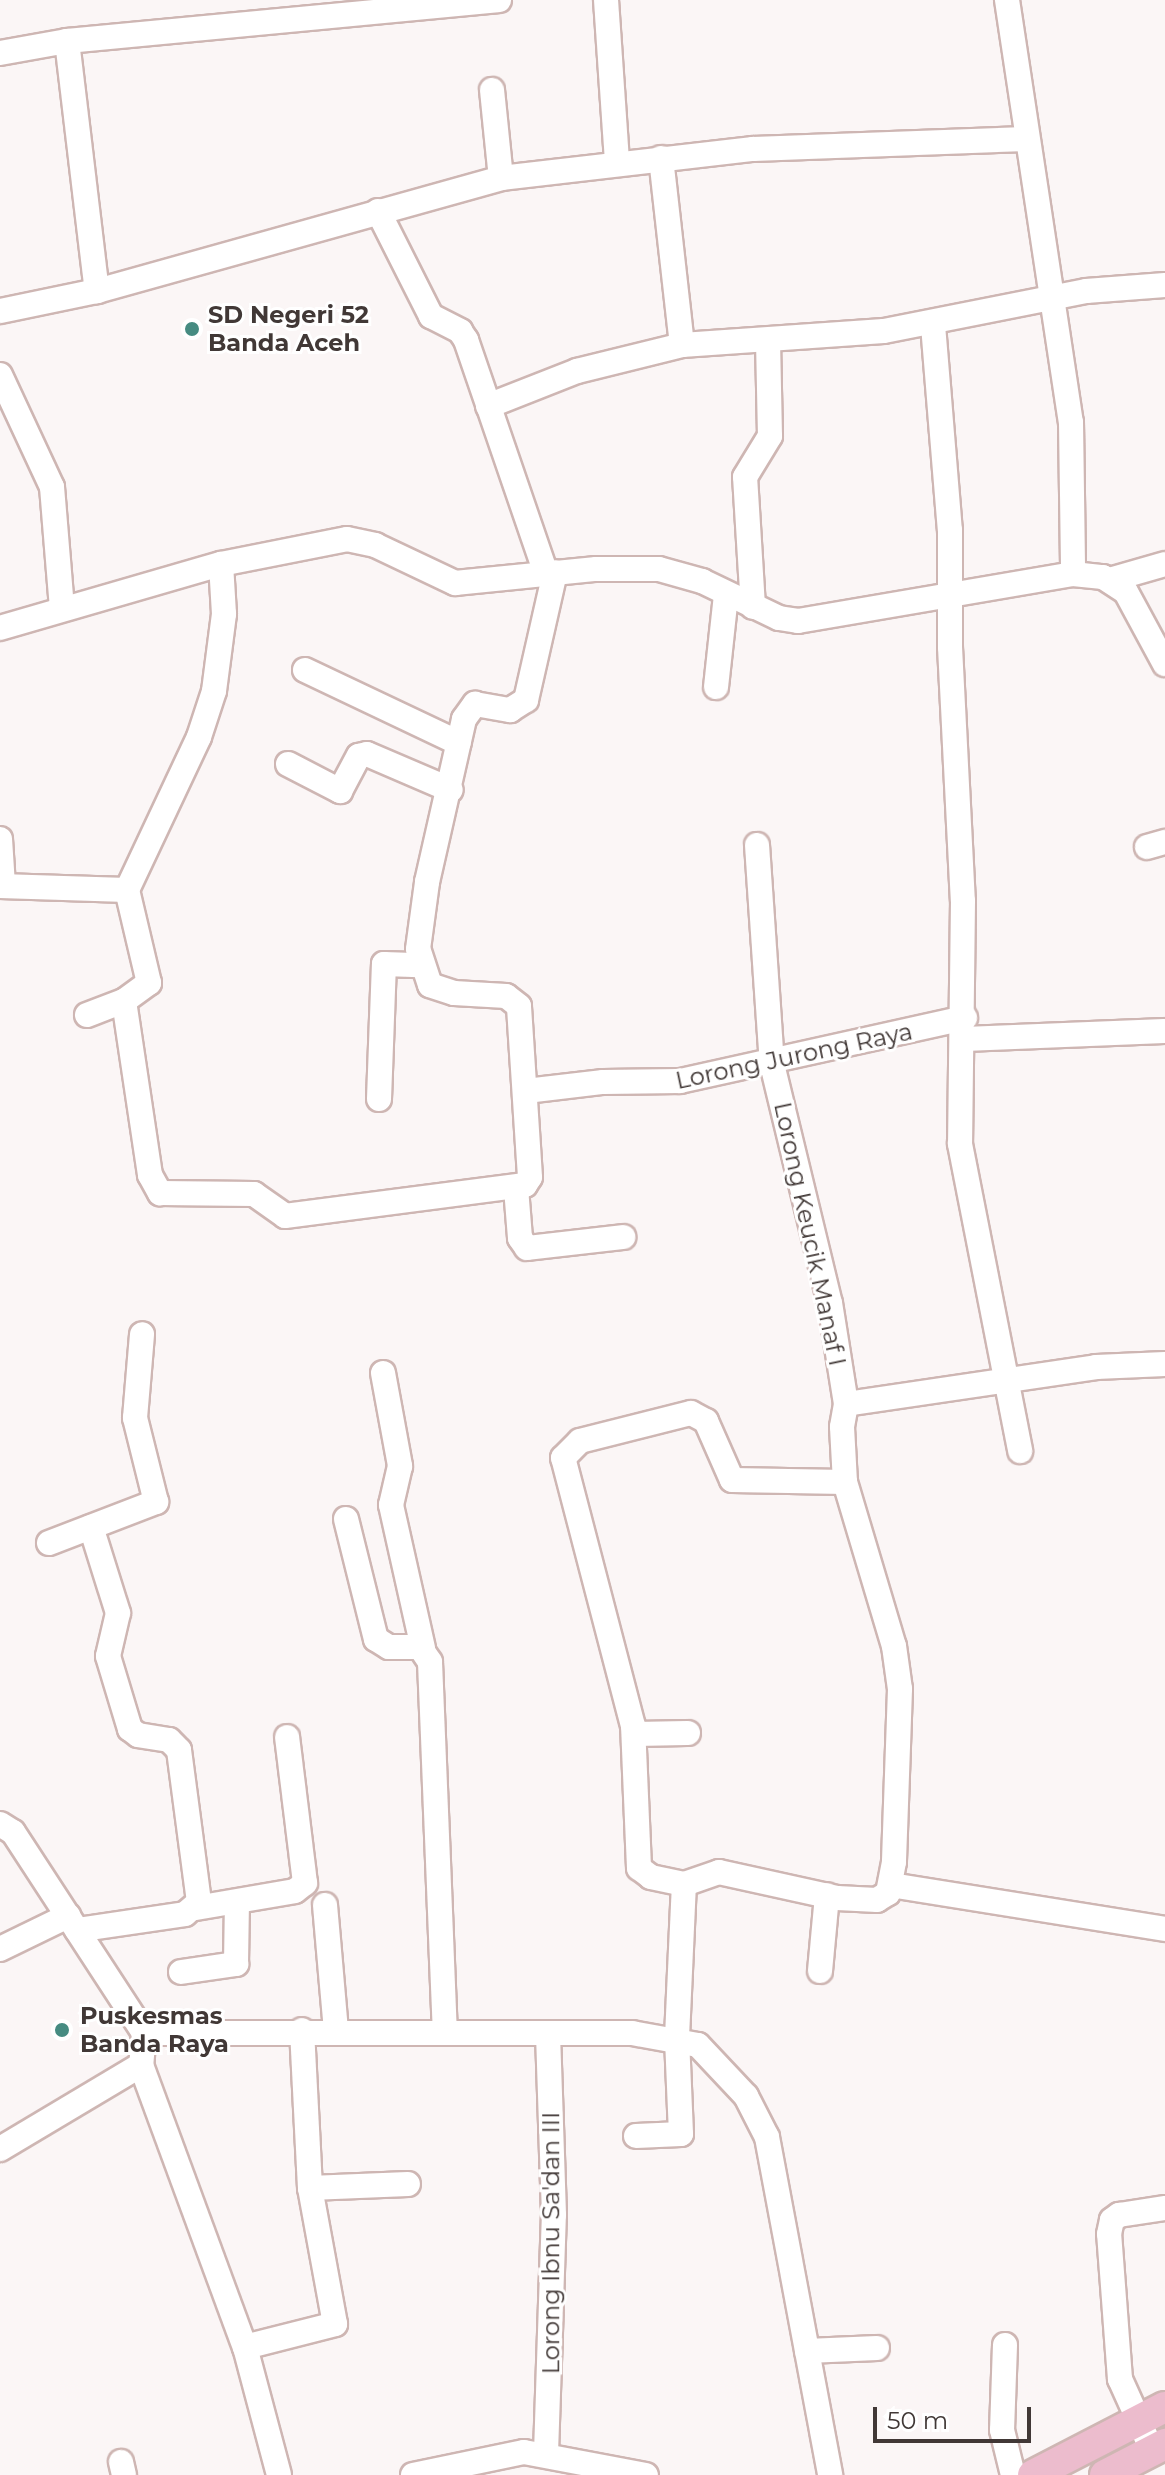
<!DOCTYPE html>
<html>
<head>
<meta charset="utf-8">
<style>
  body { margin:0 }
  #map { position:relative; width:1165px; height:2475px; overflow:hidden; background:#fbf6f6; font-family:Montserrat,sans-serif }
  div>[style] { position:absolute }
  .roads { filter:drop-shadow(2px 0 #ceb6b3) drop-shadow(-2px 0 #ceb6b3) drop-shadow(0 2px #ceb6b3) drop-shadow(0 -2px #ceb6b3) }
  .minor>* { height:24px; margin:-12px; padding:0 12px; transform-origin:12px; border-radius:12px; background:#fff }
  .major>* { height:30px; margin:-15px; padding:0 15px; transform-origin:15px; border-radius:15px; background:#ecbccd }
  .dots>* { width:22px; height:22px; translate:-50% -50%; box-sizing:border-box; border:4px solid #fff; border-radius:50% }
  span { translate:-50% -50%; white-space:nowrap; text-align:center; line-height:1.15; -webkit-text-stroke:6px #fff; paint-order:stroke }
  .poi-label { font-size:24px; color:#413836; font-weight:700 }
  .left { translate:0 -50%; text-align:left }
  .street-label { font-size:24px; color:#413836 }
  .scale { position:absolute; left:873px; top:2407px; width:158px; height:36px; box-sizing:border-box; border:4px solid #413836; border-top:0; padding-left:10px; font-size:24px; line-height:28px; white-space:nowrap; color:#413836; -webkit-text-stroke:6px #fff; paint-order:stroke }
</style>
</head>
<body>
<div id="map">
  <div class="roads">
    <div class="minor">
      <div style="left:606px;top:0;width:161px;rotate:86.1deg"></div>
      <div style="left:1007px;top:0;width:427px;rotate:81.4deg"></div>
      <div style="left:1071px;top:422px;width:152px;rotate:89.2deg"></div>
      <div style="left:67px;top:41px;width:252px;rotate:83.2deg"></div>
      <div style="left:0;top:53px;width:68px;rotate:-10.2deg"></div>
      <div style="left:67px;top:41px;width:434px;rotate:-5.4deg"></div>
      <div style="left:492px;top:90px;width:88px;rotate:84.2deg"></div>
      <div style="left:661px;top:158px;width:188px;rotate:83.6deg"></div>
      <div style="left:378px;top:211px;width:118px;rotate:63.2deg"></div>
      <div style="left:431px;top:316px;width:33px;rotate:27deg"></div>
      <div style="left:460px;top:331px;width:11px;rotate:56deg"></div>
      <div style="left:466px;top:340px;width:246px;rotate:71.1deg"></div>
      <div style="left:0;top:311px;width:99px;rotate:-11.7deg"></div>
      <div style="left:97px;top:291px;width:420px;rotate:-15.6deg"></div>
      <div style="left:501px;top:178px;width:254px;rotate:-6.6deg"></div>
      <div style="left:753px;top:149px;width:273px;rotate:-2.1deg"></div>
      <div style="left:933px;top:325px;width:206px;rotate:85.3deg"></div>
      <div style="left:950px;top:530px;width:117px;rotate:90deg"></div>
      <div style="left:950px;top:647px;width:254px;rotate:87.1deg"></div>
      <div style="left:963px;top:901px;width:243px;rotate:90.7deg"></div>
      <div style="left:960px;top:1144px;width:313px;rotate:78.9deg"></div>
      <div style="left:0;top:375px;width:123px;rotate:65.1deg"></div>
      <div style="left:52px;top:487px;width:122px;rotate:85.3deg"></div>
      <div style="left:488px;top:406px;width:96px;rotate:-21.5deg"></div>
      <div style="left:577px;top:371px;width:108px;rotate:-13.9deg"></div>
      <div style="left:682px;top:345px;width:202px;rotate:-4deg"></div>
      <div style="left:884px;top:331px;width:206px;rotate:-11.2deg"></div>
      <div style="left:1086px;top:291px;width:79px;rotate:-4.3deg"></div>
      <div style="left:1113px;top:579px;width:54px;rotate:-16.1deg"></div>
      <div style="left:753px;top:607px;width:130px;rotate:-93.5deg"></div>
      <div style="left:745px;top:477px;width:48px;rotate:-58.6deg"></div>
      <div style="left:770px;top:436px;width:96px;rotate:-91.2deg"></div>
      <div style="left:0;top:628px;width:230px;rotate:-16.2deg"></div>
      <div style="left:221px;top:564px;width:128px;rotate:-11.2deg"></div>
      <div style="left:347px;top:539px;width:29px;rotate:12deg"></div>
      <div style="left:375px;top:545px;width:89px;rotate:25.4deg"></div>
      <div style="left:455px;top:583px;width:142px;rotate:-5.7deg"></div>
      <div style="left:596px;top:569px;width:63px"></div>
      <div style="left:659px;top:569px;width:45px;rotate:15.6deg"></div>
      <div style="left:702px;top:581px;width:85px;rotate:25.7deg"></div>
      <div style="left:779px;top:618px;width:19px;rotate:9deg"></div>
      <div style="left:798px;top:621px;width:279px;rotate:-9.7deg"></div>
      <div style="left:1073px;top:574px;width:30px;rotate:6deg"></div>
      <div style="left:1103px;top:577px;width:27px;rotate:33deg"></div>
      <div style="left:1126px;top:592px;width:82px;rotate:61.6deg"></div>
      <div style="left:305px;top:670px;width:170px;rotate:25.4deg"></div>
      <div style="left:716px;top:687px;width:93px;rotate:-83.8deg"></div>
      <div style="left:288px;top:764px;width:59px;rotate:27.4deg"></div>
      <div style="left:340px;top:791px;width:40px;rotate:-62deg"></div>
      <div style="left:359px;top:756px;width:8px;rotate:-14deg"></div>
      <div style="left:367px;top:754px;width:91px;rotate:23.2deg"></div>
      <div style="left:0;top:839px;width:47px;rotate:86.3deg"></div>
      <div style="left:757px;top:845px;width:220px;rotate:86.1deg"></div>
      <div style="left:772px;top:1064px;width:246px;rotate:76.4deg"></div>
      <div style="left:830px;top:1303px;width:102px;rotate:81deg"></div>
      <div style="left:846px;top:1404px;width:23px;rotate:100deg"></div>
      <div style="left:842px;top:1427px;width:55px;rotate:86.9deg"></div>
      <div style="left:1147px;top:847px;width:19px;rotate:-16deg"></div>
      <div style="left:0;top:886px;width:127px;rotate:1.8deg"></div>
      <div style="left:127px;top:890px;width:169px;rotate:-64.8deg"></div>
      <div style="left:199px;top:737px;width:48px;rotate:-71.9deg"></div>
      <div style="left:214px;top:691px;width:78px;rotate:-82.6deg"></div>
      <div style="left:224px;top:614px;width:50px;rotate:-93.4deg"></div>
      <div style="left:124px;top:1001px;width:176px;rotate:81.5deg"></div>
      <div style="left:150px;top:1175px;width:21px;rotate:61deg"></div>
      <div style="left:160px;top:1193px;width:94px;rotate:0.6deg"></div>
      <div style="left:254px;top:1194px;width:38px;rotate:35deg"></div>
      <div style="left:285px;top:1216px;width:242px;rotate:-7.4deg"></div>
      <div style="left:525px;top:1185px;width:9px;rotate:-58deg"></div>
      <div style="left:530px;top:1177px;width:171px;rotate:-93.7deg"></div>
      <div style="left:519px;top:1006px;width:16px;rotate:-142deg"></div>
      <div style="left:506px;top:996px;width:52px;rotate:-176.7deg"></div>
      <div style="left:454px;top:993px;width:25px;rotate:-162deg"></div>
      <div style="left:430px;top:985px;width:38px;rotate:-108deg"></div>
      <div style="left:418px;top:949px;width:68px;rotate:-82.3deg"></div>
      <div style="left:427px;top:882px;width:167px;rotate:-77.2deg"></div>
      <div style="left:464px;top:719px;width:19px;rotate:-54deg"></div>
      <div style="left:475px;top:704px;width:36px;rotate:10deg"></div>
      <div style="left:510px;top:710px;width:19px;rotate:-32deg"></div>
      <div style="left:526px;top:700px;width:131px;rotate:-77.2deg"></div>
      <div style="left:87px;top:1015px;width:40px;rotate:-21deg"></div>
      <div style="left:124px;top:1001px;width:31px;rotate:-36deg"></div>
      <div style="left:149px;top:983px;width:96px;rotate:-103.3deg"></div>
      <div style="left:964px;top:1039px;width:201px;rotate:-2.3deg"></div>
      <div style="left:526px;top:1091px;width:78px;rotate:-6.7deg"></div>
      <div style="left:603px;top:1082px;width:77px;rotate:-0.7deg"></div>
      <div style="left:680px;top:1081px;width:292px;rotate:-12.5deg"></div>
      <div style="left:379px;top:1099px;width:135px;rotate:-87.9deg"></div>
      <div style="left:384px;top:964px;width:36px;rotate:2deg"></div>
      <div style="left:516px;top:1188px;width:50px;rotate:85.4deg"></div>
      <div style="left:520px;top:1238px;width:12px;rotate:55deg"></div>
      <div style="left:527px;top:1248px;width:97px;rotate:-6.5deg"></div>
      <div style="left:383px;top:1373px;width:95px;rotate:79.6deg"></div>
      <div style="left:400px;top:1466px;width:40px;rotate:103deg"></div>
      <div style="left:391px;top:1505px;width:147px;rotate:77.4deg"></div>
      <div style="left:846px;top:1404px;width:253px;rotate:-8.4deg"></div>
      <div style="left:1096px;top:1367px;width:69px;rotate:-2.5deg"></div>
      <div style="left:691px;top:1413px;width:17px;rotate:28deg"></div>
      <div style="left:706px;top:1421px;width:64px;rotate:66.2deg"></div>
      <div style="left:732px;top:1480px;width:113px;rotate:1deg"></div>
      <div style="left:845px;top:1482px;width:171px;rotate:73.4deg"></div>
      <div style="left:894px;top:1646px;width:43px;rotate:82.1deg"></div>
      <div style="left:900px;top:1689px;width:173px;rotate:92deg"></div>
      <div style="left:894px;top:1862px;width:32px;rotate:101deg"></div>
      <div style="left:888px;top:1893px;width:13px;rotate:148deg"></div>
      <div style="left:877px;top:1900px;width:40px;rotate:-177.1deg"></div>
      <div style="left:837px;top:1898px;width:121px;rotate:-167.6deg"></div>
      <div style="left:719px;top:1872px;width:37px;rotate:161deg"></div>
      <div style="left:684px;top:1884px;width:34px;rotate:-168deg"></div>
      <div style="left:651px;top:1877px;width:15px;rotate:-143deg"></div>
      <div style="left:639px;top:1868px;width:142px;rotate:-92.4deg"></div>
      <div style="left:633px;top:1726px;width:277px;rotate:-104.6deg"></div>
      <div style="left:563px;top:1458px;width:24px;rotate:-45deg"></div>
      <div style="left:580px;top:1441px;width:114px;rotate:-14.2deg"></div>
      <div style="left:346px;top:1519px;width:124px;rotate:76deg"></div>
      <div style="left:376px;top:1639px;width:15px;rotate:32deg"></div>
      <div style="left:389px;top:1647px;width:31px"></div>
      <div style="left:420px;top:1647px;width:18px;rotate:56deg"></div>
      <div style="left:430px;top:1662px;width:369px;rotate:87.7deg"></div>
      <div style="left:49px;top:1543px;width:115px;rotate:-21deg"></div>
      <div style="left:156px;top:1502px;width:87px;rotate:-104deg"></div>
      <div style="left:135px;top:1418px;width:84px;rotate:-85.2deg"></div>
      <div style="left:634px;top:1734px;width:54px;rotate:-1.1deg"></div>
      <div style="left:0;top:1824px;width:15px;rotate:32deg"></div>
      <div style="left:13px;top:1832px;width:240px;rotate:56.9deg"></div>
      <div style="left:144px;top:2033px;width:488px"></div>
      <div style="left:632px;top:2033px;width:67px;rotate:10.3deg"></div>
      <div style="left:698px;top:2045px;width:70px;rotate:46.7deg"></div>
      <div style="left:746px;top:2096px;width:46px;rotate:62.9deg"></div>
      <div style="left:767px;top:2137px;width:344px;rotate:79.4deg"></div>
      <div style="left:891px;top:1885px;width:278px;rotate:9.1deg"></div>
      <div style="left:325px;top:1905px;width:126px;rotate:85deg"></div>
      <div style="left:196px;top:1908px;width:100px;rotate:-9.7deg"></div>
      <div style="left:295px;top:1891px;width:13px;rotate:-39deg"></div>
      <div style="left:305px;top:1883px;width:147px;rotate:-97deg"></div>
      <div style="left:77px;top:1930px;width:109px;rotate:-8.4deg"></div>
      <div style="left:185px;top:1914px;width:18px;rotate:-41deg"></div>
      <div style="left:199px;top:1902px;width:153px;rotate:-97.5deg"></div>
      <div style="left:179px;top:1750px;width:14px;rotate:-135deg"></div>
      <div style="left:169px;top:1740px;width:31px;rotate:-171deg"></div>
      <div style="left:138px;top:1735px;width:10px;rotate:-143deg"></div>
      <div style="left:130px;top:1729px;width:76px;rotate:-106.8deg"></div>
      <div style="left:108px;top:1656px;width:44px;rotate:-76.9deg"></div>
      <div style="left:118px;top:1613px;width:90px;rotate:-107.4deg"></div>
      <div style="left:0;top:1949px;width:76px;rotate:-25.9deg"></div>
      <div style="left:820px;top:1971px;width:76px;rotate:-84.7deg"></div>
      <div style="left:181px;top:1972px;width:56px;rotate:-8.3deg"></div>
      <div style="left:236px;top:1964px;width:62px;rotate:-89.1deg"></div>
      <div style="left:144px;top:2033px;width:32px;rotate:95deg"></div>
      <div style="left:141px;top:2065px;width:301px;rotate:69.8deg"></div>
      <div style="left:245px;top:2347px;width:132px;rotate:75.1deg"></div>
      <div style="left:636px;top:2136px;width:45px;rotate:-2.5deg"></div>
      <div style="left:681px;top:2134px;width:97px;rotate:-92.4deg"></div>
      <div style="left:677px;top:2037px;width:153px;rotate:-87.4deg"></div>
      <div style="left:0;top:2149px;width:164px;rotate:-30.8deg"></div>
      <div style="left:310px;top:2188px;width:98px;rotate:-2.3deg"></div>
      <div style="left:1005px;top:2345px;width:85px;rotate:92deg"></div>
      <div style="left:1002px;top:2430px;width:46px;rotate:76.3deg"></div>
      <div style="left:245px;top:2347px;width:93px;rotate:-14.3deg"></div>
      <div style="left:335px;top:2324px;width:138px;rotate:-100.4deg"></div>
      <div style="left:310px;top:2188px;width:158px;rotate:-92.9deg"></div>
      <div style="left:807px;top:2351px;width:70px;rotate:-2.5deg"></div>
      <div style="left:1152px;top:2450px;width:78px;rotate:-114.3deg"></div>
      <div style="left:1120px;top:2379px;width:145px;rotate:-94.3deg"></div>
      <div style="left:1109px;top:2234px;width:14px;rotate:-78deg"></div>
      <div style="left:1112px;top:2220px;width:9px;rotate:-36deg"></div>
      <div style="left:1119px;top:2215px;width:47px;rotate:-8.7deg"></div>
      <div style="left:546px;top:2453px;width:238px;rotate:-88.1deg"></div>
      <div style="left:554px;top:2215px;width:181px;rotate:-91.9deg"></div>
      <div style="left:121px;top:2462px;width:13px;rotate:77deg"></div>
      <div style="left:413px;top:2475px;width:113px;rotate:-11.7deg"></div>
      <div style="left:524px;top:2452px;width:124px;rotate:10.7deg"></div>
    </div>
    <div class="major">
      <div style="left:1033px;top:2475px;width:148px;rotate:-27.3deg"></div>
      <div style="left:1105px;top:2475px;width:68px;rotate:-27.3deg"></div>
    </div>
  </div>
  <div class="dots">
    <div style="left:192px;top:329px;background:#468b81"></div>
    <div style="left:62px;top:2030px;background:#468b81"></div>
  </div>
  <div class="poi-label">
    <span class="left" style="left:208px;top:329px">SD Negeri 52<br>Banda Aceh</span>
    <span class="left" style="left:80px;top:2030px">Puskesmas<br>Banda Raya</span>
  </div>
  <div class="street-label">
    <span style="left:794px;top:1056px;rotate:-12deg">Lorong Jurong Raya</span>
    <span style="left:810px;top:1234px;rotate:78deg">Lorong Keucik Manaf I</span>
    <span style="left:551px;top:2243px;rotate:-90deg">Lorong Ibnu Sa'dan III</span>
  </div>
  <div class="scale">50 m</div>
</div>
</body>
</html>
